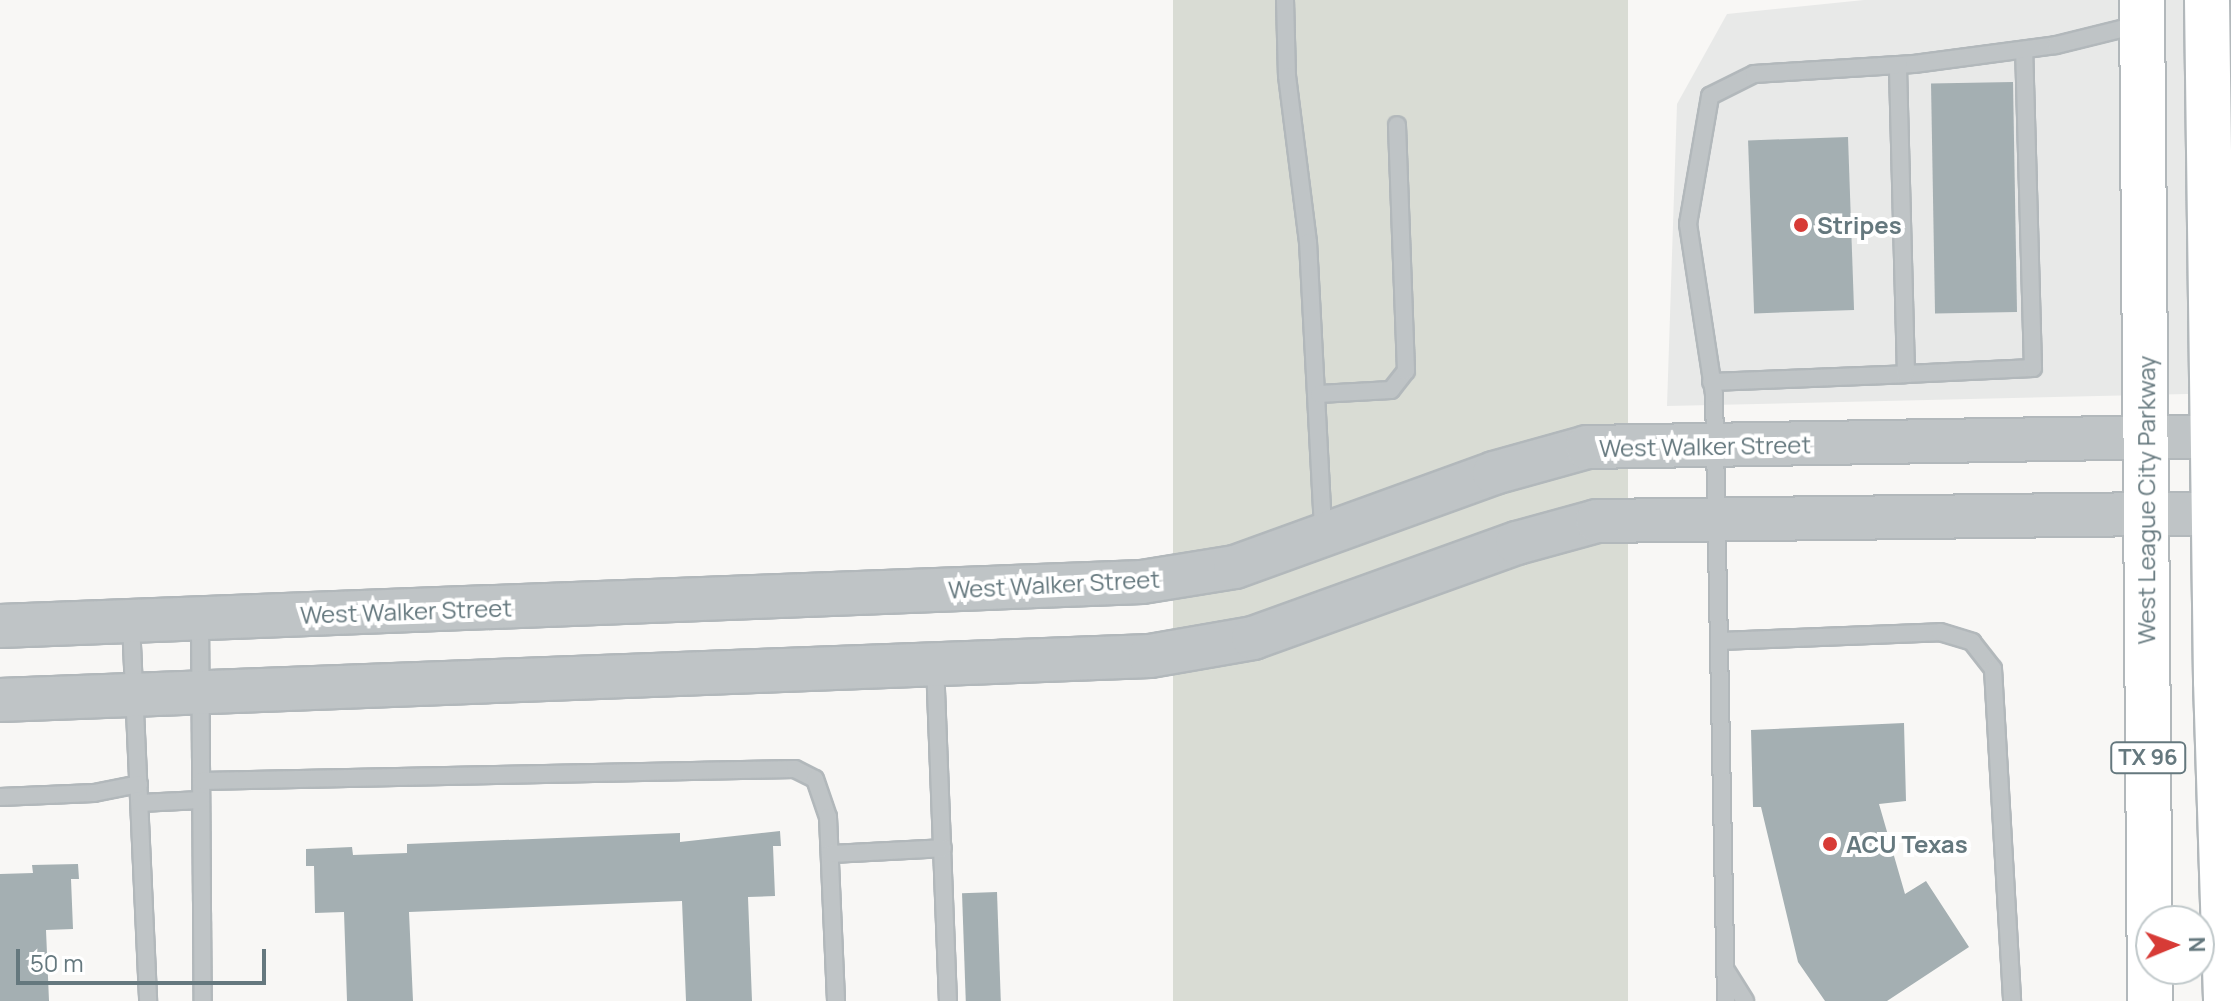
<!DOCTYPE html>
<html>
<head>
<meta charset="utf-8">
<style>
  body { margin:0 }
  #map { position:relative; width:2231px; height:1001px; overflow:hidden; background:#f8f7f5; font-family:Manrope,sans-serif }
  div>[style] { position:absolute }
  .built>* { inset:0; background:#e8e9e8 }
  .green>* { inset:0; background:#d9dcd4; transform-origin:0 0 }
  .building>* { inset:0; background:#a4afb2; transform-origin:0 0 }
  .roads { filter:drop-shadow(2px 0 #b2b8bb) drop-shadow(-2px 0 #b2b8bb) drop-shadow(0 2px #b2b8bb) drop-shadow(0 -2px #b2b8bb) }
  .service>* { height:16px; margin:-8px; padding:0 8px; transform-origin:8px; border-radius:8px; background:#bfc4c6 }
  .tertiary>* { height:42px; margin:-21px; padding:0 21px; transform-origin:21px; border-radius:21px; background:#bfc4c6 }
  .primary>* { height:44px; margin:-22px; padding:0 22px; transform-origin:22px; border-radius:22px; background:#fff }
  .dots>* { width:22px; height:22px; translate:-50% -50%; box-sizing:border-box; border:4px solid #fff; border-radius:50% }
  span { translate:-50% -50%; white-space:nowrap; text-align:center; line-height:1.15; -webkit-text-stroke:8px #fff; paint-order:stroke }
  .shield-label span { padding:2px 6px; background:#fff; border:2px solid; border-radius:6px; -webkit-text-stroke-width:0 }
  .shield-label { font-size:22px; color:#65787e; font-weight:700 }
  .poi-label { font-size:24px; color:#65787e; font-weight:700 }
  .left { translate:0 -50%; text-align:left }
  .street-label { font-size:24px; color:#65787e }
  .north { position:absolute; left:2135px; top:905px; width:80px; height:80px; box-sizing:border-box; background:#fff; border:2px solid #c1c9cb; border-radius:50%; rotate:89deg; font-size:22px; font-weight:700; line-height:32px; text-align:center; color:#65787e }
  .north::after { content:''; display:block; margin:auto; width:28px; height:36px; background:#d73b36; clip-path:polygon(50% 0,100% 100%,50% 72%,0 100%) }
  .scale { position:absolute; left:16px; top:949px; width:250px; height:36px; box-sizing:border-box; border:4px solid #65787e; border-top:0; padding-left:10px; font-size:24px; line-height:28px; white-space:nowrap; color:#65787e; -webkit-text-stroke:6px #fff; paint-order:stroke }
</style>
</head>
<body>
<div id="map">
  <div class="built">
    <div style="clip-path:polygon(1864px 0,2231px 0,2231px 393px,1667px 406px,1677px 104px,1727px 14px)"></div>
  </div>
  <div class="green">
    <div style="left:1173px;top:0;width:455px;height:1002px"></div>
  </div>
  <div class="building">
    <div style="left:2013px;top:82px;width:230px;height:82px;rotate:89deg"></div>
    <div style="left:1848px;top:137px;width:173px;height:100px;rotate:88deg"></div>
    <div style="clip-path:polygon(1904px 723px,1906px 801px,1879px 804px,1905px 894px,1926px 881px,1969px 947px,1887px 1001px,1825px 1001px,1798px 962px,1761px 807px,1753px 807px,1751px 730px)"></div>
    <div style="clip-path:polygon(780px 831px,781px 846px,773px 846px,775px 896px,748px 897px,752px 1001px,686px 1001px,682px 901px,409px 912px,413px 1001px,347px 1001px,344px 912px,315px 913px,314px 866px,306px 866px,306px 849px,352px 847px,353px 855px,407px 853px,407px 844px,680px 833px,680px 842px)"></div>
    <div style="clip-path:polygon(78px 864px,79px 879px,71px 879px,73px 929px,46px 930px,49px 1001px,0 1001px,0 874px,33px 873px,32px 865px)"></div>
    <div style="left:997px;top:892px;width:109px;height:35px;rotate:88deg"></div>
  </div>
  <div class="roads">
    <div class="service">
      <div style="left:1285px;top:0;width:76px;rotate:88.5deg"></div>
      <div style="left:1287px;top:76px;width:167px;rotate:82.8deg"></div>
      <div style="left:1308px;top:242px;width:289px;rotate:87deg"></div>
      <div style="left:1906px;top:374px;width:127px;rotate:-2.7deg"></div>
      <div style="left:2033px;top:368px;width:318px;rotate:-91.6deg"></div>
      <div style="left:1711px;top:382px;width:195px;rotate:-2.3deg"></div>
      <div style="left:1906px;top:374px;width:309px;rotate:-91.5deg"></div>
      <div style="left:1319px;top:394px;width:72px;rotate:-3.2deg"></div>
      <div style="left:1391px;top:390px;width:24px;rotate:-52deg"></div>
      <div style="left:1406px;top:371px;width:246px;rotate:-92.1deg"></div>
      <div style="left:200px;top:619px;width:382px;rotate:89.6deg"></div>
      <div style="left:131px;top:623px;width:378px;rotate:87.4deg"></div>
      <div style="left:1720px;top:641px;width:220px;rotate:-2.3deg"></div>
      <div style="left:1940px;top:632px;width:34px;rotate:17deg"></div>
      <div style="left:1972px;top:642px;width:34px;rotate:52deg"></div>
      <div style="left:1993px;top:669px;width:333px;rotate:86.7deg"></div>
      <div style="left:935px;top:664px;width:337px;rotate:87.8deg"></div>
      <div style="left:201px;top:781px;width:594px;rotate:-1.16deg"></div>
      <div style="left:795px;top:769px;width:22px;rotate:27deg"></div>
      <div style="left:815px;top:779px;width:40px;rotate:71.1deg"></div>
      <div style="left:828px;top:817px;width:184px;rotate:87.5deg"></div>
      <div style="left:0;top:797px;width:94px;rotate:-2.4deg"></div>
      <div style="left:94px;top:793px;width:46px;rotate:-11.3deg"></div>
      <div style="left:140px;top:803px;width:61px;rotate:-2.8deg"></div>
      <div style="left:830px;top:854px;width:113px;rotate:-3deg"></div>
      <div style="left:1727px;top:972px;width:34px;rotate:58deg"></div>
      <div style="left:1726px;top:1001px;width:607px;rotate:-91.13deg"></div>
      <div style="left:1714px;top:394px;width:172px;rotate:-98.7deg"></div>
      <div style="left:1688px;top:224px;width:130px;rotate:-80.2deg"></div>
      <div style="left:1710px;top:96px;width:49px;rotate:-26.6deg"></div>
      <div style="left:1754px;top:74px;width:160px;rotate:-3.6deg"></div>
      <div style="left:1914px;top:64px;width:143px;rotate:-7.6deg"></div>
      <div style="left:2056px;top:45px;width:88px;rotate:-13.9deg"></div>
    </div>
    <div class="tertiary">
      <div style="left:0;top:626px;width:1143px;rotate:-2.21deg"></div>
      <div style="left:1142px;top:582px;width:94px;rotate:-9.2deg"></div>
      <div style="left:1235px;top:567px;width:276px;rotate:-19.9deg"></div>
      <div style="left:1494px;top:473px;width:97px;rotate:-15.6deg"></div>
      <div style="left:1587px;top:447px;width:644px;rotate:-0.98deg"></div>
      <div style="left:0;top:700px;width:1151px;rotate:-2.19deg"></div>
      <div style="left:1150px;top:656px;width:105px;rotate:-9.9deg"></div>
      <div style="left:1253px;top:638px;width:281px;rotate:-19.8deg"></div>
      <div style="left:1517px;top:543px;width:83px;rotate:-15.4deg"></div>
      <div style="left:1597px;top:521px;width:634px;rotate:-0.72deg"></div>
    </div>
    <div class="primary">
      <div style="left:2142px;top:0;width:1001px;rotate:89.54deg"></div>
      <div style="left:2207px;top:0;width:681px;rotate:89.24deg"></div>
      <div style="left:2216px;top:681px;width:320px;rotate:88.2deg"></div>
    </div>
  </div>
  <div class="dots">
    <div style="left:1801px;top:225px;background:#d73b36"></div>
    <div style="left:1830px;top:844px;background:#d73b36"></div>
  </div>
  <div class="shield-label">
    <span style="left:2148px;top:758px">TX 96</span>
  </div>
  <div class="poi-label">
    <span class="left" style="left:1817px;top:225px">Stripes</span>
    <span class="left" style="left:1846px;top:844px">ACU Texas</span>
  </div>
  <div class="street-label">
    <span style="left:1705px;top:446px;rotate:-1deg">West Walker Street</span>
    <span style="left:2146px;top:500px;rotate:-90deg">West League City Parkway</span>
    <span style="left:1054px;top:584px;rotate:-3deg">West Walker Street</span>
    <span style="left:406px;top:611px;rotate:-2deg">West Walker Street</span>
  </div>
  <div class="north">N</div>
  <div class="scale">50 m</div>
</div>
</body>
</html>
